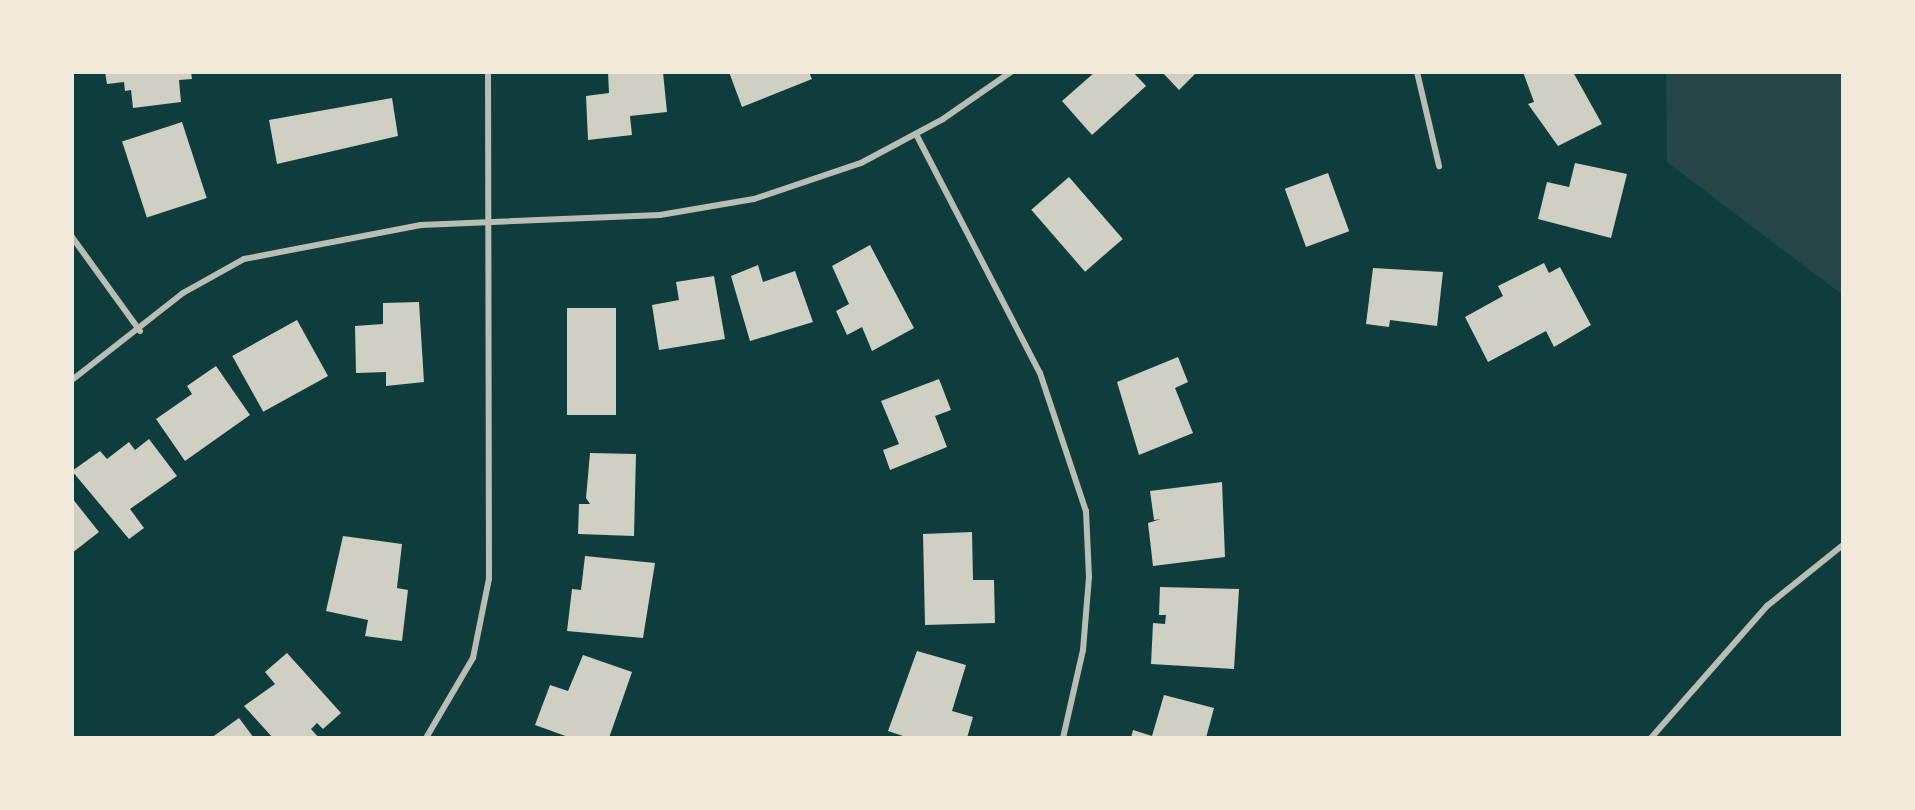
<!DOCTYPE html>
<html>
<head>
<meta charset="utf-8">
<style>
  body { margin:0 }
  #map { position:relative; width:1915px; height:810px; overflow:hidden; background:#0f3d3e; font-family:"Noto Serif",serif }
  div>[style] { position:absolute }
  .green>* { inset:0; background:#244646 }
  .building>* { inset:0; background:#cfcfc3; transform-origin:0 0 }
  .minor>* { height:6px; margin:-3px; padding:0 3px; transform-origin:3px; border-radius:3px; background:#b8beb3 }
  span { translate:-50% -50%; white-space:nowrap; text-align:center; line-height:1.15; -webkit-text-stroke:6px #f1e9da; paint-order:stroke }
  .frame { position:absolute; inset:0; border:74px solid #f1e9da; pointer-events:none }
</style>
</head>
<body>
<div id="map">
  <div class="green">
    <div style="clip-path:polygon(1666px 72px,1843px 72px,1843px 295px,1667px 162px)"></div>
  </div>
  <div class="building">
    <div style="clip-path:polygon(105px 72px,191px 72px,192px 79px,179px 80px,181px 102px,133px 108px,131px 90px,125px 91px,124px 82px,107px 84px)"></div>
    <div style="clip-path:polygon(608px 72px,663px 72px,667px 112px,630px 116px,632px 135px,588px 140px,586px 96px,609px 93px)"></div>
    <div style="clip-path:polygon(729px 72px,809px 72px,812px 79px,742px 107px)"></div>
    <div style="clip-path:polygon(1095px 72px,1133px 72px,1146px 86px,1092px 135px,1062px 101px)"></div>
    <div style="clip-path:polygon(1162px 72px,1197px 72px,1179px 90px)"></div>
    <div style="clip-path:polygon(1523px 72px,1573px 72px,1602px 124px,1558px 146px,1528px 104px,1534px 102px)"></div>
    <div style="clip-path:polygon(392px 98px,398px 136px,277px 164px,269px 120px)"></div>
    <div style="left:182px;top:122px;width:80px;height:63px;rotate:72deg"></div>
    <div style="clip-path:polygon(1575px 163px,1627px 174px,1611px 238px,1538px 219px,1547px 182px,1569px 187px)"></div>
    <div style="left:1328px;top:173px;width:62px;height:46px;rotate:70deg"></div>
    <div style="left:1069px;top:177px;width:82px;height:50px;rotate:49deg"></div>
    <div style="clip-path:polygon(870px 245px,914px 328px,872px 351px,862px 327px,847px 335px,836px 311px,849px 304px,832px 266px)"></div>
    <div style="clip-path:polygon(1544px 263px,1549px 273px,1560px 267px,1591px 325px,1554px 347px,1546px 331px,1488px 362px,1465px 317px,1503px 296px,1498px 286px)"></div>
    <div style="clip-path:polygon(758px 265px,763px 282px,795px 271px,813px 322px,750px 341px,731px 276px)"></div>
    <div style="clip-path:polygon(1373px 268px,1443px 272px,1437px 326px,1390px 320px,1389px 327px,1366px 324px)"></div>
    <div style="clip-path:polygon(714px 276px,725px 339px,659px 350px,652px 305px,679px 300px,676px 282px)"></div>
    <div style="clip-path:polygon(419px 302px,424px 382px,386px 386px,386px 372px,356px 373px,355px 326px,383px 324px,383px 303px)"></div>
    <div style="left:567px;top:308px;width:49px;height:107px"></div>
    <div style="left:297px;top:320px;width:64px;height:74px;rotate:61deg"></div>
    <div style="clip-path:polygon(1178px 357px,1188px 382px,1175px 388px,1193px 433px,1139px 455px,1117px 382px)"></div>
    <div style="clip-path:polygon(216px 366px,250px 415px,185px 461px,156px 419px,192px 394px,187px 386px)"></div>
    <div style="clip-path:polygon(939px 379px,951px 410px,935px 416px,947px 447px,890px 470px,883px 450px,899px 444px,881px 401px)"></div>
    <div style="clip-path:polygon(149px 439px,177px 476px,130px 509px,144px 528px,129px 539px,72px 471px,100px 451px,107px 459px,129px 442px,135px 450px)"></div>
    <div style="clip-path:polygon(590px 453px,636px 454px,634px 536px,578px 534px,579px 504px,590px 504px,586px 498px)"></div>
    <div style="clip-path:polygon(1222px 482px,1225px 557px,1153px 566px,1148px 523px,1161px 519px,1154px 520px,1150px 491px)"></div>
    <div style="clip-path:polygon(72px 498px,99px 532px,72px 553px)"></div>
    <div style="clip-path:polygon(972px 532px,973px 580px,994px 580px,995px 623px,925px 625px,923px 534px)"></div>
    <div style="clip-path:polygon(343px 536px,402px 544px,397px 588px,408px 590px,402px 641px,365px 636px,368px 620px,326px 611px)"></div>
    <div style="clip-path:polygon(585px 556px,655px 563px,643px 638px,567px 631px,572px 589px,581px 590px)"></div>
    <div style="clip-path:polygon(1160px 587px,1239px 589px,1234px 669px,1151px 664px,1153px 623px,1165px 624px,1166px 615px,1159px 615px)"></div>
    <div style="clip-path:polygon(917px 651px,966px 665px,952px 711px,973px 717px,967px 738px,909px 738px,888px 731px)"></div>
    <div style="clip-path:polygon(287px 653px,341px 713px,323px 729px,317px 723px,311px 729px,319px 738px,273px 738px,244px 706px,275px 684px,265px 672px)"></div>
    <div style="clip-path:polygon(583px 655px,632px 672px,609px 738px,571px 738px,535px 725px,550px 685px,568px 691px)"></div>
    <div style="clip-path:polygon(1164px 695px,1214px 708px,1206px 738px,1131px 738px,1133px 730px,1152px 736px)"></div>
    <div style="clip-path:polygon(239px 718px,254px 738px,211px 738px)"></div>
  </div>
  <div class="minor">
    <div style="left:1417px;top:72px;width:97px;rotate:76.8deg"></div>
    <div style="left:916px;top:134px;width:269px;rotate:62.6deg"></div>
    <div style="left:1040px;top:373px;width:145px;rotate:71.6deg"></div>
    <div style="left:1086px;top:511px;width:66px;rotate:87.4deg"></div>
    <div style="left:1089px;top:577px;width:73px;rotate:94.7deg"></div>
    <div style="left:1083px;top:650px;width:90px;rotate:102.8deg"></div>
    <div style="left:72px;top:237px;width:116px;rotate:54.1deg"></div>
    <div style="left:72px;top:380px;width:141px;rotate:-38.1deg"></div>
    <div style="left:183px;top:293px;width:70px;rotate:-29.1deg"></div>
    <div style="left:244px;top:259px;width:180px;rotate:-10.9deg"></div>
    <div style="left:421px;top:225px;width:239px;rotate:-2.4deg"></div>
    <div style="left:660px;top:215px;width:95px;rotate:-9.7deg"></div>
    <div style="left:754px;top:199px;width:113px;rotate:-18.6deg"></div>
    <div style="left:861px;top:163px;width:93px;rotate:-28.2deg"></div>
    <div style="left:943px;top:119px;width:83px;rotate:-34.7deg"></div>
    <div style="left:426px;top:738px;width:93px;rotate:-59.6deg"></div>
    <div style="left:473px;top:658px;width:81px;rotate:-78.6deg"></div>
    <div style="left:489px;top:579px;width:507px;rotate:-90.11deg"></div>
    <div style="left:1651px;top:738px;width:176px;rotate:-48.7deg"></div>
    <div style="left:1767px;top:606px;width:97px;rotate:-38.8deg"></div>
  </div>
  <div class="frame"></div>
</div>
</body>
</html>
